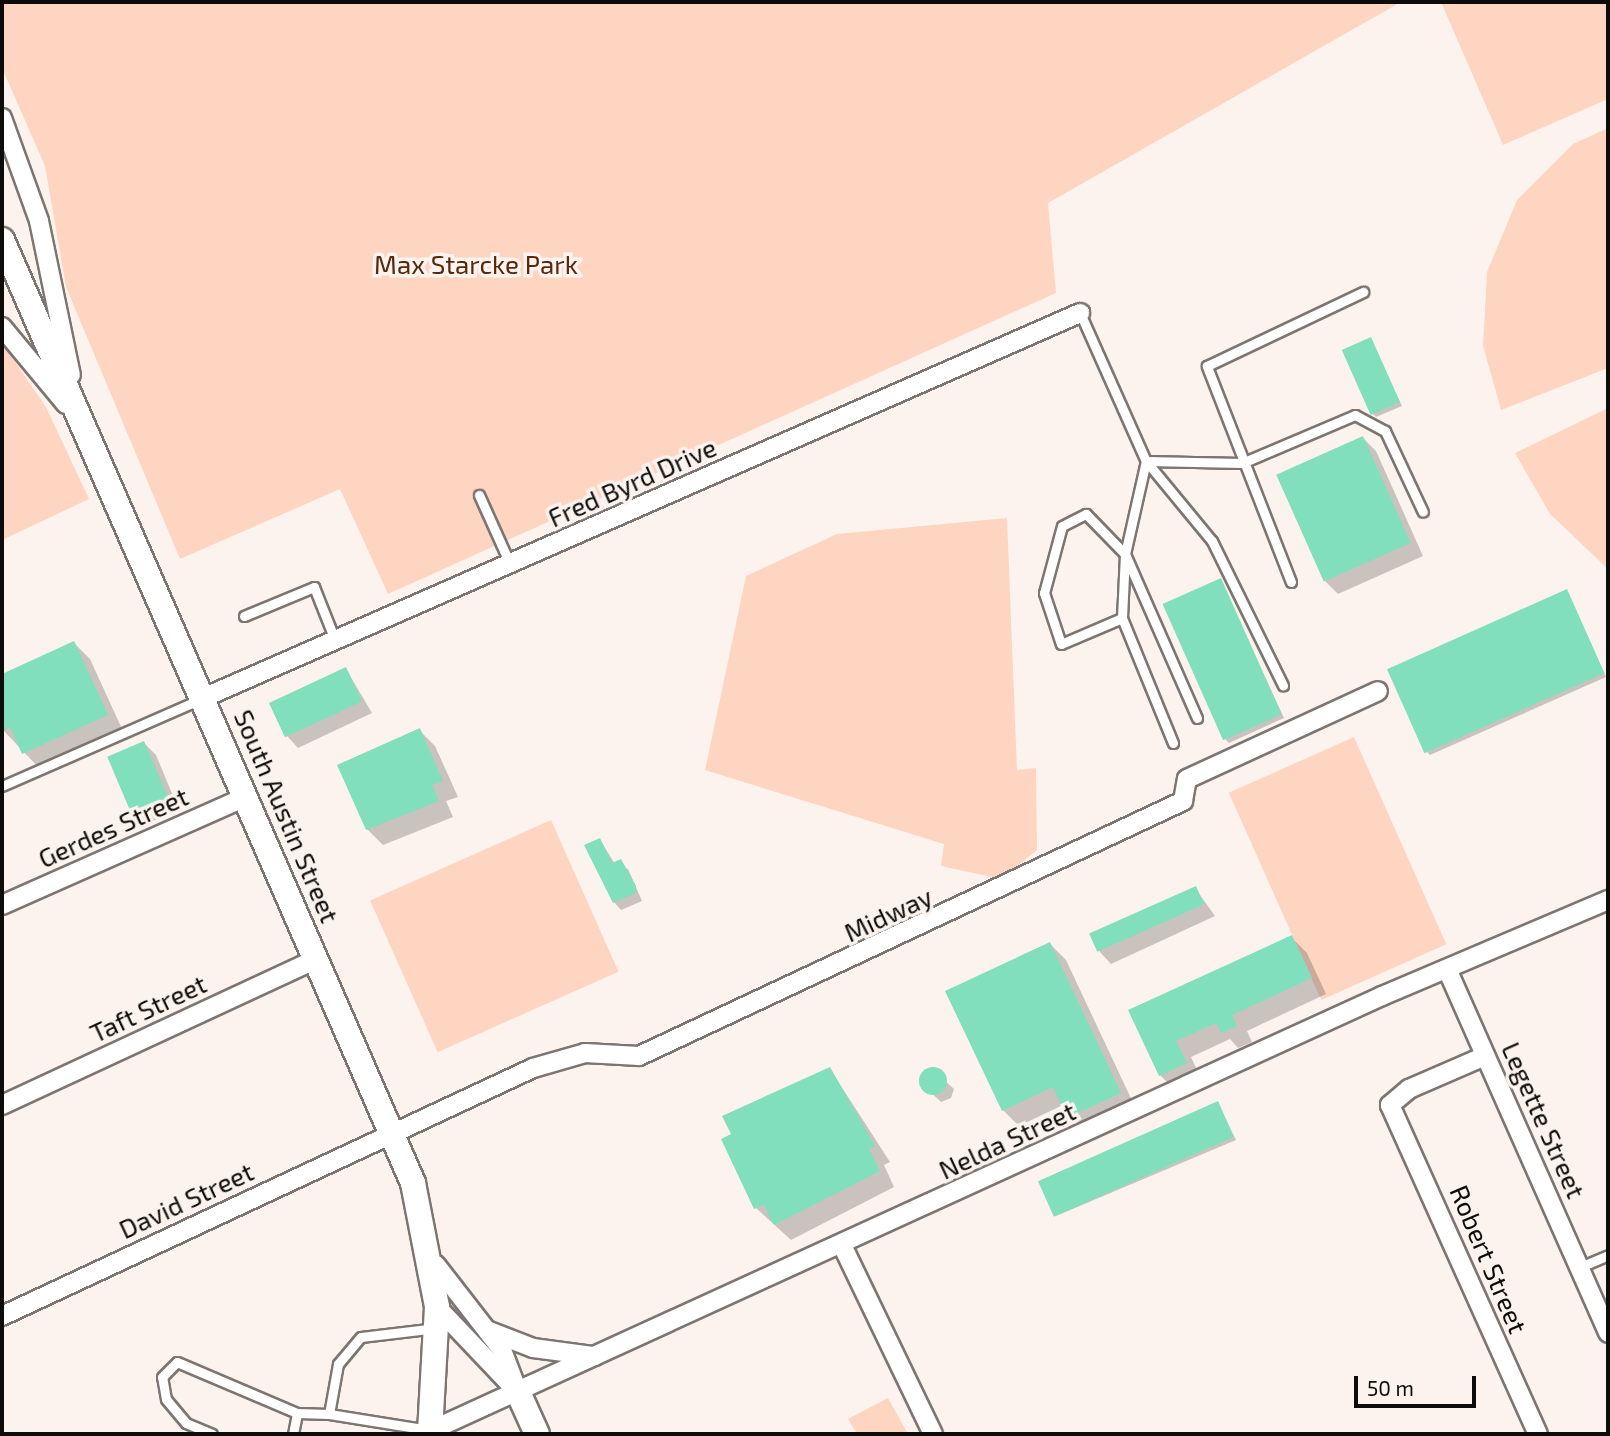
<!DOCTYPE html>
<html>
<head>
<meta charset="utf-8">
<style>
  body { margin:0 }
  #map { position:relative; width:1610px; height:1436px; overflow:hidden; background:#fcf3ef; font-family:"Exo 2",sans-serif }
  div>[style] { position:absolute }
  .green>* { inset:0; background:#fed5c0; transform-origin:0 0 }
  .shadow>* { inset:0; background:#0003 }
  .building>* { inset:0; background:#81dfbe; transform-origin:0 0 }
  .round { border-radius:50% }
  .roads { filter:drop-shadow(2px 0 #7d7571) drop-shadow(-2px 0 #7d7571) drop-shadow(0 2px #7d7571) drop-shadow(0 -2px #7d7571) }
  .lane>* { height:9px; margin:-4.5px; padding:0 4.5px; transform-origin:4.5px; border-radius:4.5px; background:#fff }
  .street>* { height:18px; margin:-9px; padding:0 9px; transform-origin:9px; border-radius:9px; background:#fff }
  .secondary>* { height:24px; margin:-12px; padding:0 12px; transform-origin:12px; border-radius:12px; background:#fff }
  span { translate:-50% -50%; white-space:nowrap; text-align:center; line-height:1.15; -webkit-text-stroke:7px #fcf3ef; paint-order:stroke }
  .park-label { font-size:26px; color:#56280c }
  .street-label { font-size:26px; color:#0e0c0a }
  .frame { position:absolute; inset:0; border:4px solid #0e0c0a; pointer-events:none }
  .scale { position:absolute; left:1354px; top:1376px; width:122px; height:32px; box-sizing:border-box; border:4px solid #0e0c0a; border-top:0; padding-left:9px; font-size:21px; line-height:24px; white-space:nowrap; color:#0e0c0a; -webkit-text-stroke:5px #fcf3ef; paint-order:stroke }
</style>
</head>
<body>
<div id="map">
  <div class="green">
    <div style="clip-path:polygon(2px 2px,1401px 2px,1048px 203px,1056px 293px,388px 594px,340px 489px,180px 559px,66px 287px,45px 166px,2px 68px)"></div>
    <div style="clip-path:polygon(1441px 2px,1608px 2px,1608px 99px,1503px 145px)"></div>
    <div style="clip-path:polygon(1608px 128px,1608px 368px,1501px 410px,1483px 346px,1487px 272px,1517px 200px,1573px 144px)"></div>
    <div style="clip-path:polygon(2px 343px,46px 407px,89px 499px,2px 540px)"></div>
    <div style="clip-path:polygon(1608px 408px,1608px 407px,1608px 569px,1550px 514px,1515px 453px)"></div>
    <div style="clip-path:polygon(1007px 518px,1017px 770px,1036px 768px,1037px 850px,1001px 879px,941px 866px,944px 844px,705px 770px,746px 576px,837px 534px)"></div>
    <div style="left:1354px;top:737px;width:227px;height:137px;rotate:66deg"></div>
    <div style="left:551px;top:820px;width:166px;height:198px;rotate:66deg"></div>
    <div style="clip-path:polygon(888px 1398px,908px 1434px,857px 1434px,848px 1419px)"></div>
  </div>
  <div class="shadow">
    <div style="clip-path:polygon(1370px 339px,1402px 406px,1376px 417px,1373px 414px)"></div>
    <div style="clip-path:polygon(1363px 438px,1376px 451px,1423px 556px,1338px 594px,1325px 581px)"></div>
    <div style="clip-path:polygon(1220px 580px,1284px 718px,1229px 743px,1226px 740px)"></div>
    <div style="clip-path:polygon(1566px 591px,1606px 677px,1430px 755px,1427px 752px)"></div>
    <div style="clip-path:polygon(74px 643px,90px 659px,123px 731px,40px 769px,2px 729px,2px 676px)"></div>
    <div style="clip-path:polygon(346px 669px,372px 713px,298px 748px,287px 736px)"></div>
    <div style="clip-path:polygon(419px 730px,435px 746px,458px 797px,446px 801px,453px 817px,383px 845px,367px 829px)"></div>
    <div style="clip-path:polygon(144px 743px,156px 755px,179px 810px,144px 825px,132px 813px)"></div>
    <div style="clip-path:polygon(600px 840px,615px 864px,628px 869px,642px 901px,621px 910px,614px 902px)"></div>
    <div style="clip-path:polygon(1195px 888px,1215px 916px,1111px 964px,1100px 952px,1092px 936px)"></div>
    <div style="clip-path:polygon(1291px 937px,1307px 953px,1326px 994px,1247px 1031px,1252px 1042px,1238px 1048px,1230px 1039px,1191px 1057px,1201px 1079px,1176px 1091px,1160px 1075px,1131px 1011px)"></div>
    <div style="clip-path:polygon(1050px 944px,1066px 960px,1136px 1109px,1084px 1133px,1063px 1105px,1019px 1126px,1003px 1110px)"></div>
    <div style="clip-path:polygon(830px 1069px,890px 1162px,884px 1165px,894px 1187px,791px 1240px,756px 1208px,723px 1140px)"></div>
    <div style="clip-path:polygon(932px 1069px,954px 1089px,951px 1098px,941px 1102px,920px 1082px)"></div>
    <div style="clip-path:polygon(1217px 1103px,1236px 1140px,1056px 1216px)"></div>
  </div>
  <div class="building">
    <div style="left:1371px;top:337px;width:71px;height:32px;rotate:66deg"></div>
    <div style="left:1363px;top:436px;width:117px;height:95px;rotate:66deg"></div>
    <div style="left:1221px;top:578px;width:149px;height:64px;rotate:66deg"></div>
    <div style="left:1567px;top:589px;width:92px;height:197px;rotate:66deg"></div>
    <div style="clip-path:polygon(74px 641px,108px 715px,22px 754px,10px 727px,2px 731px,2px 674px)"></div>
    <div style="left:346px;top:667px;width:38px;height:85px;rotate:65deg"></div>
    <div style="clip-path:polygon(420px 728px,443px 781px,432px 785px,439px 801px,366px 830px,337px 765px)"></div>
    <div style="left:144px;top:741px;width:62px;height:40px;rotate:67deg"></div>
    <div style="clip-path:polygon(600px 838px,612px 863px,621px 859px,636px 886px,636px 893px,613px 903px,584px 845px)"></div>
    <div style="left:1196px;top:886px;width:20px;height:117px;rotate:66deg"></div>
    <div style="clip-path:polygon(1292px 935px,1312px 978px,1232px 1015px,1237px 1026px,1221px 1033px,1216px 1023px,1176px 1041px,1187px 1063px,1159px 1076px,1128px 1010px)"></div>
    <div style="clip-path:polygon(1050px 942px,1121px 1093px,1067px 1118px,1053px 1087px,1002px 1111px,945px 991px)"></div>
    <div class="round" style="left:919px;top:1067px;width:28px;height:28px"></div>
    <div style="clip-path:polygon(830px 1067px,875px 1146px,869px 1149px,880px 1171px,774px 1225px,764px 1205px,754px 1209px,721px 1139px,731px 1134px,722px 1116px)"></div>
    <div style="left:1218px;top:1101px;width:39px;height:197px;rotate:66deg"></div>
  </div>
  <div class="roads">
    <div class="lane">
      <div style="left:1080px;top:313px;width:162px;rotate:66deg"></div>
      <div style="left:1146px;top:461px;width:104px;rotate:50.5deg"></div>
      <div style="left:1212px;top:541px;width:161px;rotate:63.8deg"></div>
      <div style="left:479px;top:495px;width:76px;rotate:65.8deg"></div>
      <div style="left:1086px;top:514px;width:56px;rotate:45.7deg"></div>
      <div style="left:1125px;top:554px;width:64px;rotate:92.7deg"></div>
      <div style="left:1122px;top:618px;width:66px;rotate:156.9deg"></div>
      <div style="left:1061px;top:644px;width:54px;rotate:-108.4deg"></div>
      <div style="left:1044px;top:593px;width:69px;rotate:-75deg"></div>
      <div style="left:1062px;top:526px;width:27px;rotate:-27deg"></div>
      <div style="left:1291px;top:582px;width:232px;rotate:-111.3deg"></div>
      <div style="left:1207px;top:366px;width:173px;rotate:-25.4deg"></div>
      <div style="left:244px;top:616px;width:76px;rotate:-22.5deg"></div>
      <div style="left:314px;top:587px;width:57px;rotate:68.4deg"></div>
      <div style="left:1122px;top:618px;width:135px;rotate:67.8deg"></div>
      <div style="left:1197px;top:718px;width:179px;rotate:-113.7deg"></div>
      <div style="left:1125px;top:554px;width:95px;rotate:-77.3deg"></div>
      <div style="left:1146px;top:461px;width:96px;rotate:1.2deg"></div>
      <div style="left:1242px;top:463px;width:123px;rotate:-23deg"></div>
      <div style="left:1355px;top:415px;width:34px;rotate:28deg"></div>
      <div style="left:1385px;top:431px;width:89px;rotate:64.9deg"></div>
      <div style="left:2px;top:786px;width:215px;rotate:-23.6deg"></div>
      <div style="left:1580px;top:1267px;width:30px;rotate:-23deg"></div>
      <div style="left:429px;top:1430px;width:101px;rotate:-170.9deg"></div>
      <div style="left:329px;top:1414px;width:51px;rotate:-79.8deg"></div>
      <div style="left:338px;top:1364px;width:35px;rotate:-50deg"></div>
      <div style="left:361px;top:1337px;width:76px;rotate:-6.8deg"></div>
      <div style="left:212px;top:1434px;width:28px;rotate:-157deg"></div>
      <div style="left:186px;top:1423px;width:31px;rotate:-130deg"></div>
      <div style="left:166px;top:1399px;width:22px;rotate:-100deg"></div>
      <div style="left:162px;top:1377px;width:21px;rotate:-45deg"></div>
      <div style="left:177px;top:1362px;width:130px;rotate:23deg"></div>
      <div style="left:297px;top:1413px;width:32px;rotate:2deg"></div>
      <div style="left:293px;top:1434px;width:21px;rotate:-79deg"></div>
    </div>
    <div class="street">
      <div style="left:2px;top:118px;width:109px;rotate:70.2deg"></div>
      <div style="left:39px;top:221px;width:157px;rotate:78.3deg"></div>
      <div style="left:2px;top:327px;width:100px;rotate:50.3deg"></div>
      <div style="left:203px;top:698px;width:958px;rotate:-23.7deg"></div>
      <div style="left:2px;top:905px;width:267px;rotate:-23.9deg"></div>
      <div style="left:1447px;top:969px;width:398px;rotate:66.1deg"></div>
      <div style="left:1485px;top:1056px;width:83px;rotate:156.5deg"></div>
      <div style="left:1409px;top:1089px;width:25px;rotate:140deg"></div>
      <div style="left:1390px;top:1105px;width:361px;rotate:65.8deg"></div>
      <div style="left:2px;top:1105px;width:346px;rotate:-24.9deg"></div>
      <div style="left:842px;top:1245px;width:210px;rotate:64.3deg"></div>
      <div style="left:436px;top:1265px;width:108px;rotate:52.2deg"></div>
      <div style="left:502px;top:1350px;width:45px;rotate:69.1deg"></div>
      <div style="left:437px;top:1307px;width:112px;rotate:46.5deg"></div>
      <div style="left:2px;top:1316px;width:586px;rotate:-25.03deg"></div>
      <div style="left:533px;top:1068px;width:54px;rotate:-16.1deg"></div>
      <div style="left:585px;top:1053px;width:54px;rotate:3.2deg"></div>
      <div style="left:639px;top:1056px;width:601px;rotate:-25.11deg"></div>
      <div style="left:1183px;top:801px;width:22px;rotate:-80deg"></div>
      <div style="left:1187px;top:779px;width:210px;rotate:-24.7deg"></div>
      <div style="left:489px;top:1331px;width:47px;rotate:21.1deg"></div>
      <div style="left:533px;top:1348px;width:62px;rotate:7.5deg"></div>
      <div style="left:430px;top:1431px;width:1047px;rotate:-24.56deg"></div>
      <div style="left:1382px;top:996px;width:246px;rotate:-23deg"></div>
    </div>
    <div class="secondary">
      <div style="left:2px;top:240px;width:1029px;rotate:66.45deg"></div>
      <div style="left:413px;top:1183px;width:126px;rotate:79deg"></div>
      <div style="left:437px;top:1307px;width:127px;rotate:93.2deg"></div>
      <div style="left:518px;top:1392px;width:46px;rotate:65.7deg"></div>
    </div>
  </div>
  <div class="park-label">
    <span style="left:476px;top:264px">Max Starcke Park</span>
  </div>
  <div class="street-label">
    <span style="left:632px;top:482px;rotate:-24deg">Fred Byrd Drive</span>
    <span style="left:287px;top:816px;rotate:67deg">South Austin Street</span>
    <span style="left:113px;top:827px;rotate:-24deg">Gerdes Street</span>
    <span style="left:888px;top:914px;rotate:-25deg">Midway</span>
    <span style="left:148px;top:1008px;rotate:-25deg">Taft Street</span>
    <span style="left:1544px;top:1120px;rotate:66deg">Legette Street</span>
    <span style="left:1007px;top:1140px;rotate:-25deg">Nelda Street</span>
    <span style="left:186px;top:1200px;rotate:-25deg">David Street</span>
    <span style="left:1489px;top:1259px;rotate:67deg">Robert Street</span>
  </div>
  <div class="frame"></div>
  <div class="scale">50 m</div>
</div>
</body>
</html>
